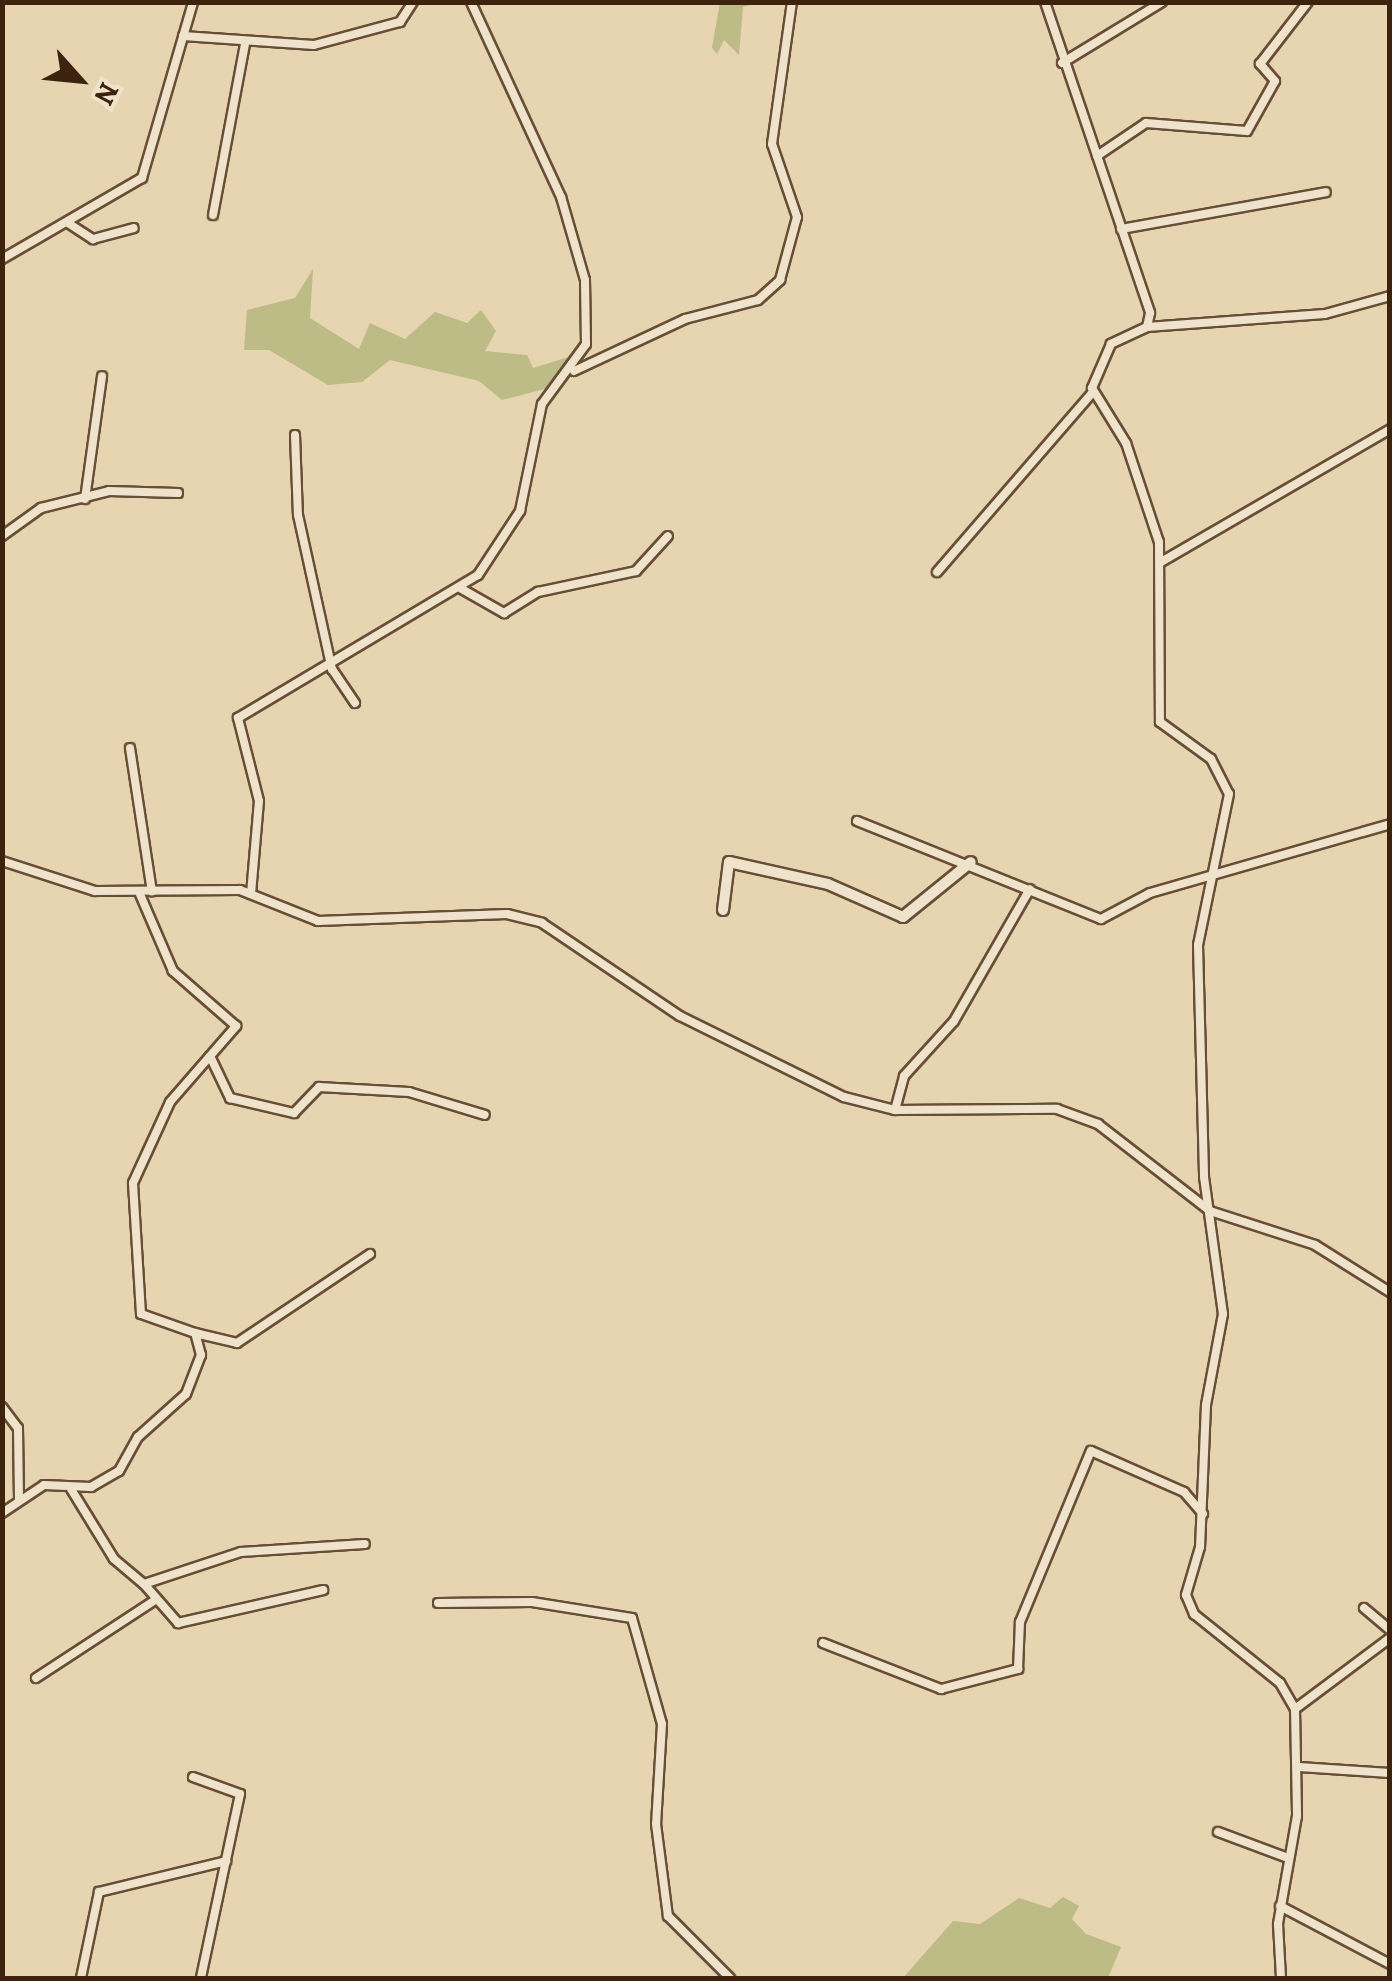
<!DOCTYPE html>
<html>
<head>
<meta charset="utf-8">
<style>
  body { margin:0 }
  #map { position:relative; width:1392px; height:1981px; overflow:hidden; background:#e7d4b0; font-family:Alegreya,serif }
  div>[style] { position:absolute }
  .green>* { inset:0; background:#bdbb86 }
  .roads { filter:drop-shadow(2px 0 #684e36) drop-shadow(-2px 0 #684e36) drop-shadow(0 2px #684e36) drop-shadow(0 -2px #684e36) }
  .street>* { height:8px; margin:-4px; padding:0 4px; transform-origin:4px; border-radius:4px; background:#efe3cc }
  .secondary>* { height:10px; margin:-5px; padding:0 5px; transform-origin:5px; border-radius:5px; background:#efe3cc }
  span { translate:-50% -50%; white-space:nowrap; text-align:center; line-height:1.15; -webkit-text-stroke:9px #efe3cc; paint-order:stroke }
  .frame { position:absolute; inset:0; border:5px solid #3d220e; pointer-events:none }
  .north { position:absolute; left:30px; top:30px; width:100px; height:100px; -webkit-text-stroke:8px #efe3cc; paint-order:stroke; rotate:117deg; font-size:28px; font-weight:700; line-height:40px; text-align:center; color:#3d220e }
  .north::after { content:''; display:block; margin:auto; width:35px; height:45px; background:#3d220e; clip-path:polygon(50% 0,100% 100%,50% 72%,0 100%) }
</style>
</head>
<body>
<div id="map">
  <div class="green">
    <div style="clip-path:polygon(720px 2px,757px 3px,743px 7px,739px 55px,724px 40px,717px 54px,712px 48px)"></div>
    <div style="clip-path:polygon(313px 269px,310px 318px,359px 349px,370px 323px,405px 339px,435px 312px,467px 323px,481px 310px,496px 331px,485px 351px,527px 355px,533px 368px,575px 355px,548px 388px,502px 400px,479px 381px,390px 360px,362px 382px,328px 385px,269px 350px,244px 350px,247px 310px,295px 298px)"></div>
    <div style="clip-path:polygon(1063px 1897px,1079px 1906px,1072px 1919px,1086px 1934px,1121px 1947px,1108px 1978px,903px 1978px,953px 1921px,980px 1924px,1019px 1898px,1050px 1908px)"></div>
  </div>
  <div class="roads">
    <div class="street">
      <div style="left:1045px;top:2px;width:328px;rotate:71.3deg"></div>
      <div style="left:1150px;top:313px;width:14px;rotate:102deg"></div>
      <div style="left:1147px;top:327px;width:40px;rotate:155deg"></div>
      <div style="left:1111px;top:344px;width:48px;rotate:113.4deg"></div>
      <div style="left:1092px;top:388px;width:65px;rotate:58.3deg"></div>
      <div style="left:1126px;top:443px;width:104px;rotate:71.6deg"></div>
      <div style="left:1159px;top:542px;width:180px;rotate:89.7deg"></div>
      <div style="left:1160px;top:722px;width:63px;rotate:36deg"></div>
      <div style="left:1211px;top:759px;width:39px;rotate:63deg"></div>
      <div style="left:1229px;top:794px;width:154px;rotate:101.6deg"></div>
      <div style="left:1198px;top:945px;width:232px;rotate:88.5deg"></div>
      <div style="left:1204px;top:1177px;width:138px;rotate:82.1deg"></div>
      <div style="left:1223px;top:1314px;width:93px;rotate:100.6deg"></div>
      <div style="left:1206px;top:1405px;width:142px;rotate:92.4deg"></div>
      <div style="left:1200px;top:1547px;width:50px;rotate:106.3deg"></div>
      <div style="left:1186px;top:1595px;width:21px;rotate:67deg"></div>
      <div style="left:1194px;top:1614px;width:110px;rotate:38.7deg"></div>
      <div style="left:1280px;top:1683px;width:30px;rotate:60deg"></div>
      <div style="left:1295px;top:1709px;width:107px;rotate:88.9deg"></div>
      <div style="left:1297px;top:1816px;width:110px;rotate:100deg"></div>
      <div style="left:1278px;top:1924px;width:54px;rotate:86.8deg"></div>
      <div style="left:183px;top:36px;width:131px;rotate:3.9deg"></div>
      <div style="left:314px;top:45px;width:89px;rotate:-15deg"></div>
      <div style="left:400px;top:22px;width:24px;rotate:-57deg"></div>
      <div style="left:1062px;top:63px;width:117px;rotate:-31.4deg"></div>
      <div style="left:1097px;top:156px;width:59px;rotate:-34deg"></div>
      <div style="left:1146px;top:123px;width:101px;rotate:4.5deg"></div>
      <div style="left:1247px;top:131px;width:57px;rotate:-60.8deg"></div>
      <div style="left:1275px;top:81px;width:23px;rotate:-131deg"></div>
      <div style="left:1260px;top:64px;width:78px;rotate:-52.3deg"></div>
      <div style="left:213px;top:215px;width:174px;rotate:-79.4deg"></div>
      <div style="left:68px;top:223px;width:30px;rotate:33deg"></div>
      <div style="left:93px;top:239px;width:42px;rotate:-15deg"></div>
      <div style="left:1121px;top:229px;width:208px;rotate:-10.2deg"></div>
      <div style="left:2px;top:259px;width:162px;rotate:-30.1deg"></div>
      <div style="left:142px;top:178px;width:183px;rotate:-73.8deg"></div>
      <div style="left:1147px;top:327px;width:178px;rotate:-4.2deg"></div>
      <div style="left:1325px;top:314px;width:67px;rotate:-15.5deg"></div>
      <div style="left:574px;top:371px;width:123px;rotate:-25.1deg"></div>
      <div style="left:685px;top:319px;width:75px;rotate:-14.6deg"></div>
      <div style="left:758px;top:300px;width:30px;rotate:-42deg"></div>
      <div style="left:780px;top:280px;width:65px;rotate:-74.9deg"></div>
      <div style="left:797px;top:217px;width:77px;rotate:-108.9deg"></div>
      <div style="left:772px;top:144px;width:143px;rotate:-82deg"></div>
      <div style="left:295px;top:435px;width:80px;rotate:87.9deg"></div>
      <div style="left:298px;top:515px;width:158px;rotate:77.6deg"></div>
      <div style="left:332px;top:669px;width:41px;rotate:55.9deg"></div>
      <div style="left:85px;top:499px;width:124px;rotate:-82.1deg"></div>
      <div style="left:2px;top:536px;width:48px;rotate:-35.7deg"></div>
      <div style="left:41px;top:508px;width:70px;rotate:-14deg"></div>
      <div style="left:109px;top:491px;width:69px;rotate:1.7deg"></div>
      <div style="left:1161px;top:562px;width:265px;rotate:-30.1deg"></div>
      <div style="left:937px;top:572px;width:237px;rotate:-49.1deg"></div>
      <div style="left:460px;top:588px;width:51px;rotate:29.6deg"></div>
      <div style="left:504px;top:613px;width:40px;rotate:-32deg"></div>
      <div style="left:538px;top:592px;width:100px;rotate:-12.1deg"></div>
      <div style="left:636px;top:571px;width:47px;rotate:-47.6deg"></div>
      <div style="left:130px;top:748px;width:145px;rotate:81.3deg"></div>
      <div style="left:857px;top:821px;width:263px;rotate:21.9deg"></div>
      <div style="left:1101px;top:919px;width:55px;rotate:-28deg"></div>
      <div style="left:1150px;top:893px;width:250px;rotate:-16deg"></div>
      <div style="left:2px;top:861px;width:98px;rotate:17.9deg"></div>
      <div style="left:95px;top:891px;width:145px;rotate:-0.4deg"></div>
      <div style="left:240px;top:890px;width:84px;rotate:21.7deg"></div>
      <div style="left:318px;top:921px;width:189px;rotate:-2.1deg"></div>
      <div style="left:507px;top:914px;width:36px;rotate:14deg"></div>
      <div style="left:542px;top:923px;width:166px;rotate:34deg"></div>
      <div style="left:680px;top:1016px;width:183px;rotate:26.3deg"></div>
      <div style="left:844px;top:1097px;width:53px;rotate:14.3deg"></div>
      <div style="left:895px;top:1110px;width:162px;rotate:-0.4deg"></div>
      <div style="left:1057px;top:1109px;width:44px;rotate:20.1deg"></div>
      <div style="left:1098px;top:1124px;width:142px;rotate:37.8deg"></div>
      <div style="left:1210px;top:1211px;width:110px;rotate:17.9deg"></div>
      <div style="left:1315px;top:1245px;width:89px;rotate:32.1deg"></div>
      <div style="left:251px;top:894px;width:93px;rotate:-85.1deg"></div>
      <div style="left:259px;top:801px;width:86px;rotate:-104.2deg"></div>
      <div style="left:238px;top:718px;width:279px;rotate:-30.8deg"></div>
      <div style="left:478px;top:575px;width:77px;rotate:-56.7deg"></div>
      <div style="left:520px;top:511px;width:109px;rotate:-78.4deg"></div>
      <div style="left:542px;top:404px;width:74px;rotate:-53.7deg"></div>
      <div style="left:586px;top:344px;width:64px;rotate:-90.9deg"></div>
      <div style="left:585px;top:280px;width:86px;rotate:-106.1deg"></div>
      <div style="left:561px;top:197px;width:215px;rotate:-114.8deg"></div>
      <div style="left:210px;top:1056px;width:47px;rotate:64.5deg"></div>
      <div style="left:230px;top:1098px;width:66px;rotate:13.2deg"></div>
      <div style="left:294px;top:1113px;width:36px;rotate:-46deg"></div>
      <div style="left:319px;top:1087px;width:90px;rotate:3.2deg"></div>
      <div style="left:409px;top:1092px;width:79px;rotate:16.8deg"></div>
      <div style="left:895px;top:1110px;width:35px;rotate:-75deg"></div>
      <div style="left:904px;top:1076px;width:74px;rotate:-47.7deg"></div>
      <div style="left:954px;top:1021px;width:152px;rotate:-60.1deg"></div>
      <div style="left:195px;top:1333px;width:43px;rotate:13.4deg"></div>
      <div style="left:237px;top:1343px;width:160px;rotate:-33.8deg"></div>
      <div style="left:2px;top:1407px;width:26px;rotate:53deg"></div>
      <div style="left:18px;top:1428px;width:72px;rotate:89.2deg"></div>
      <div style="left:71px;top:1489px;width:82px;rotate:58.4deg"></div>
      <div style="left:114px;top:1559px;width:39px;rotate:40deg"></div>
      <div style="left:144px;top:1584px;width:102px;rotate:-18.3deg"></div>
      <div style="left:241px;top:1552px;width:124px;rotate:-3.7deg"></div>
      <div style="left:2px;top:1513px;width:50px;rotate:-33.7deg"></div>
      <div style="left:44px;top:1485px;width:47px;rotate:2.4deg"></div>
      <div style="left:91px;top:1487px;width:32px;rotate:-30deg"></div>
      <div style="left:119px;top:1471px;width:39px;rotate:-61deg"></div>
      <div style="left:138px;top:1437px;width:64px;rotate:-41.9deg"></div>
      <div style="left:186px;top:1394px;width:42px;rotate:-69deg"></div>
      <div style="left:201px;top:1355px;width:23px;rotate:-105deg"></div>
      <div style="left:195px;top:1333px;width:57px;rotate:-160.6deg"></div>
      <div style="left:141px;top:1314px;width:131px;rotate:-93.5deg"></div>
      <div style="left:133px;top:1183px;width:89px;rotate:-65.4deg"></div>
      <div style="left:170px;top:1102px;width:101px;rotate:-49deg"></div>
      <div style="left:236px;top:1026px;width:84px;rotate:-138.9deg"></div>
      <div style="left:173px;top:971px;width:86px;rotate:-113.3deg"></div>
      <div style="left:144px;top:1584px;width:52px;rotate:48.9deg"></div>
      <div style="left:178px;top:1623px;width:149px;rotate:-12.8deg"></div>
      <div style="left:438px;top:1603px;width:94px;rotate:-0.6deg"></div>
      <div style="left:532px;top:1602px;width:101px;rotate:9.1deg"></div>
      <div style="left:632px;top:1618px;width:110px;rotate:74.2deg"></div>
      <div style="left:662px;top:1724px;width:100px;rotate:93.4deg"></div>
      <div style="left:656px;top:1824px;width:93px;rotate:82.6deg"></div>
      <div style="left:668px;top:1916px;width:88px;rotate:45deg"></div>
      <div style="left:1364px;top:1608px;width:34px;rotate:40deg"></div>
      <div style="left:823px;top:1643px;width:127px;rotate:21.3deg"></div>
      <div style="left:941px;top:1689px;width:80px;rotate:-14.6deg"></div>
      <div style="left:1018px;top:1669px;width:47px;rotate:-87.6deg"></div>
      <div style="left:1020px;top:1622px;width:185px;rotate:-67.5deg"></div>
      <div style="left:1091px;top:1451px;width:102px;rotate:23.8deg"></div>
      <div style="left:1184px;top:1492px;width:29px;rotate:49deg"></div>
      <div style="left:36px;top:1678px;width:142px;rotate:-33.2deg"></div>
      <div style="left:1295px;top:1709px;width:119px;rotate:-36.8deg"></div>
      <div style="left:1299px;top:1767px;width:91px;rotate:3.8deg"></div>
      <div style="left:193px;top:1777px;width:50px;rotate:19.9deg"></div>
      <div style="left:240px;top:1794px;width:188px;rotate:102deg"></div>
      <div style="left:1218px;top:1832px;width:75px;rotate:20.4deg"></div>
      <div style="left:1280px;top:1906px;width:124px;rotate:27.8deg"></div>
      <div style="left:81px;top:1978px;width:88px;rotate:-78.2deg"></div>
      <div style="left:99px;top:1892px;width:131px;rotate:-13.7deg"></div>
    </div>
    <div class="secondary">
      <div style="left:723px;top:910px;width:48px;rotate:-82.9deg"></div>
      <div style="left:729px;top:862px;width:101px;rotate:12.5deg"></div>
      <div style="left:828px;top:884px;width:82px;rotate:23.7deg"></div>
      <div style="left:903px;top:917px;width:87px;rotate:-39deg"></div>
    </div>
  </div>
  <div class="frame"></div>
  <div class="north">N</div>
</div>
</body>
</html>
